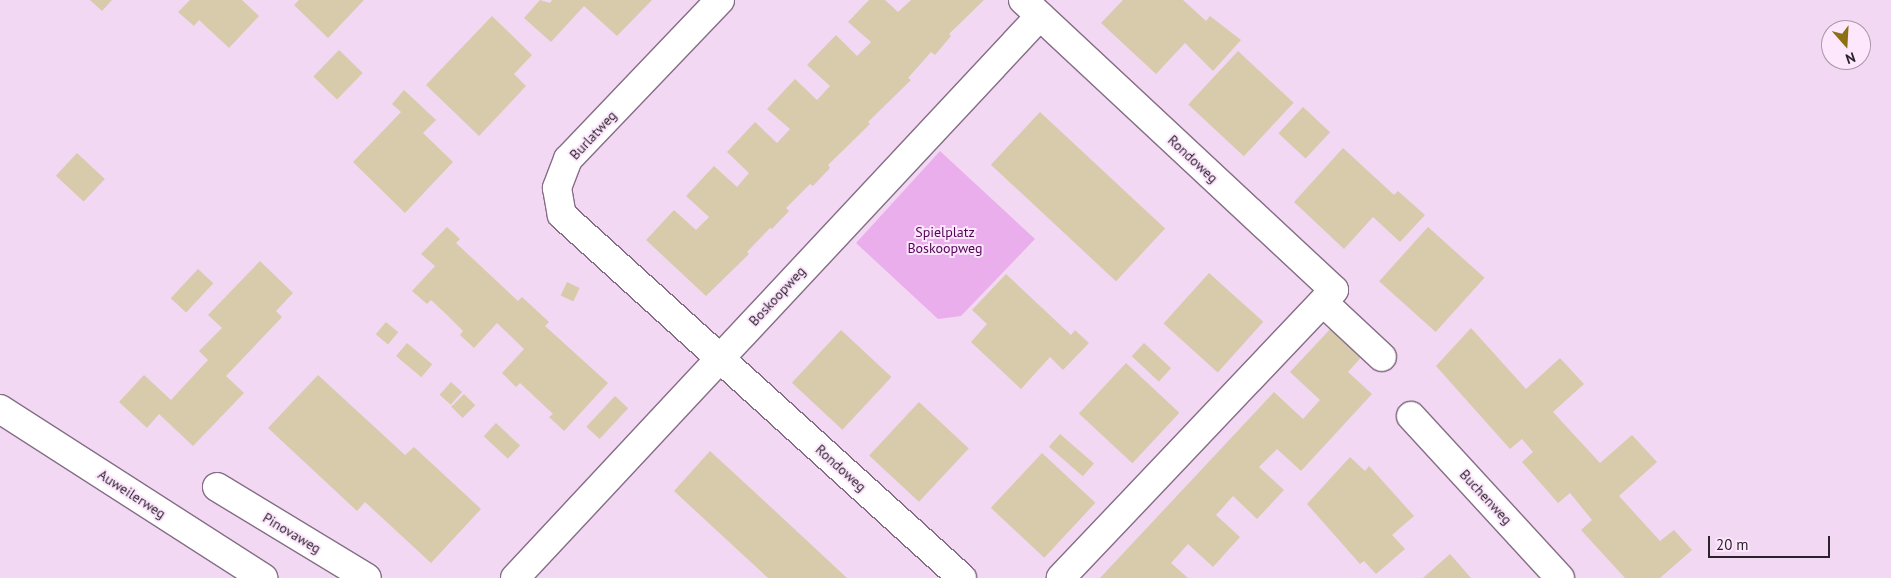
<!DOCTYPE html>
<html>
<head>
<meta charset="utf-8">
<style>
  body { margin:0 }
  #map { position:relative; width:1891px; height:578px; overflow:hidden; background:#f2d8f2; font-family:"PT Sans",sans-serif }
  div>[style] { position:absolute }
  .green>* { inset:0; background:#ebaeec }
  .building>* { inset:0; background:#d7cbab; transform-origin:0 0 }
  .roads { filter:drop-shadow(1px 0 #856e85) drop-shadow(-1px 0 #856e85) drop-shadow(0 1px #856e85) drop-shadow(0 -1px #856e85) }
  .minor>* { height:28px; margin:-14px; padding:0 14px; transform-origin:14px; border-radius:14px; background:#fff }
  span { translate:-50% -50%; white-space:nowrap; text-align:center; line-height:1.15; -webkit-text-stroke:4px #fde7fd; paint-order:stroke }
  .street-label { font-size:14px; color:#2c222c }
  .park-label { font-size:14px; color:#540758 }
  .north { position:absolute; left:1821px; top:20px; width:50px; height:50px; box-sizing:border-box; background:#fde7fd; border:1px solid #a998a9; border-radius:50%; rotate:161deg; font-size:14px; font-weight:700; line-height:20px; text-align:center; color:#2c222c }
  .north::after { content:''; display:block; margin:auto; width:18px; height:22px; background:#8e7014; clip-path:polygon(50% 0,100% 100%,50% 72%,0 100%) }
  .scale { position:absolute; left:1708px; top:536px; width:122px; height:22px; box-sizing:border-box; border:2px solid #2c222c; border-top:0; padding-left:6px; font-size:15px; line-height:18px; white-space:nowrap; color:#2c222c; -webkit-text-stroke:4px #fde7fd; paint-order:stroke }
</style>
</head>
<body>
<div id="map">
  <div class="green">
    <div style="clip-path:polygon(940px 151px,1035px 239px,961px 316px,938px 319px,856px 243px)"></div>
  </div>
  <div class="building">
    <div style="clip-path:polygon(90px 0,112px 0,102px 11px)"></div>
    <div style="clip-path:polygon(190px 0,242px 0,259px 16px,229px 48px,199px 20px,194px 26px,178px 12px)"></div>
    <div style="clip-path:polygon(299px 0,364px 0,328px 38px,294px 5px)"></div>
    <div style="clip-path:polygon(540px 0,550px 3px,552px 0,652px 0,617px 36px,584px 6px,551px 42px,524px 18px)"></div>
    <div style="clip-path:polygon(869px 0,885px 0,898px 12px,911px 0,984px 0,949px 34px,951px 36px,935px 55px,931px 52px,908px 78px,911px 80px,868px 122px,870px 124px,828px 165px,830px 168px,813px 186px,810px 184px,786px 208px,789px 211px,772px 229px,770px 228px,747px 252px,749px 254px,706px 296px,646px 240px,674px 210px,696px 230px,709px 217px,686px 196px,714px 166px,737px 187px,749px 173px,727px 152px,755px 122px,777px 143px,790px 129px,767px 109px,795px 79px,817px 100px,830px 86px,807px 65px,836px 35px,857px 56px,871px 42px,848px 22px)"></div>
    <div style="clip-path:polygon(1123px 0,1183px 0,1206px 21px,1210px 16px,1241px 40px,1213px 71px,1185px 43px,1156px 74px,1101px 23px)"></div>
    <div style="clip-path:polygon(492px 16px,532px 55px,514px 74px,526px 86px,479px 136px,426px 85px)"></div>
    <div style="left:339px;top:50px;width:33px;height:37px;rotate:44deg"></div>
    <div style="left:1238px;top:51px;width:76px;height:73px;rotate:43deg"></div>
    <div style="clip-path:polygon(404px 90px,436px 120px,423px 133px,453px 162px,405px 213px,353px 162px,401px 112px,392px 104px)"></div>
    <div style="left:1303px;top:107px;width:37px;height:36px;rotate:43deg"></div>
    <div style="left:1040px;top:112px;width:171px;height:72px;rotate:43deg"></div>
    <div style="clip-path:polygon(1343px 148px,1394px 195px,1398px 191px,1425px 215px,1400px 242px,1373px 217px,1344px 249px,1294px 202px)"></div>
    <div style="left:77px;top:153px;width:38px;height:31px;rotate:43deg"></div>
    <div style="clip-path:polygon(447px 227px,460px 239px,456px 243px,518px 301px,522px 297px,535px 309px,549px 322px,545px 326px,608px 383px,564px 431px,549px 417px,553px 414px,536px 398px,520px 383px,516px 387px,502px 373px,524px 349px,497px 323px,474px 348px,460px 335px,463px 331px,447px 315px,431px 300px,427px 304px,412px 291px,435px 266px,421px 254px)"></div>
    <div style="left:1428px;top:227px;width:76px;height:73px;rotate:42deg"></div>
    <div style="clip-path:polygon(260px 261px,293px 293px,276px 311px,282px 317px,226px 376px,244px 393px,193px 446px,159px 414px,147px 428px,119px 402px,144px 375px,171px 400px,208px 360px,199px 351px,222px 328px,208px 315px)"></div>
    <div style="left:198px;top:269px;width:21px;height:40px;rotate:43deg"></div>
    <div style="left:1209px;top:273px;width:73px;height:68px;rotate:42deg"></div>
    <div style="clip-path:polygon(1006px 274px,1071px 335px,1075px 330px,1089px 343px,1063px 370px,1050px 357px,1021px 389px,971px 342px,987px 324px,972px 310px)"></div>
    <div style="left:567px;top:282px;width:14px;height:15px;rotate:25deg"></div>
    <div style="left:386px;top:322px;width:16px;height:16px;rotate:40deg"></div>
    <div style="clip-path:polygon(1334px 325px,1365px 353px,1348px 372px,1372px 394px,1301px 471px,1277px 449px,1259px 467px,1284px 490px,1257px 519px,1233px 496px,1216px 515px,1240px 537px,1213px 567px,1188px 544px,1171px 563px,1188px 578px,1100px 578px,1274px 392px,1303px 419px,1320px 400px,1290px 372px)"></div>
    <div style="clip-path:polygon(1471px 328px,1526px 389px,1560px 358px,1584px 384px,1553px 412px,1600px 463px,1632px 435px,1657px 462px,1619px 496px,1660px 541px,1674px 530px,1692px 550px,1660px 578px,1625px 578px,1581px 530px,1592px 520px,1570px 493px,1558px 503px,1522px 462px,1533px 452px,1522px 439px,1510px 449px,1436px 366px)"></div>
    <div style="left:841px;top:330px;width:69px;height:72px;rotate:43deg"></div>
    <div style="left:407px;top:343px;width:33px;height:17px;rotate:40deg"></div>
    <div style="left:1144px;top:343px;width:37px;height:18px;rotate:43deg"></div>
    <div style="left:1126px;top:363px;width:73px;height:69px;rotate:43deg"></div>
    <div style="clip-path:polygon(318px 375px,405px 455px,414px 447px,481px 509px,431px 563px,365px 502px,357px 511px,268px 428px)"></div>
    <div style="left:451px;top:382px;width:15px;height:17px;rotate:42deg"></div>
    <div style="left:464px;top:394px;width:16px;height:18px;rotate:45deg"></div>
    <div style="left:615px;top:396px;width:18px;height:42px;rotate:43deg"></div>
    <div style="left:919px;top:402px;width:68px;height:73px;rotate:43deg"></div>
    <div style="left:496px;top:423px;width:33px;height:18px;rotate:43deg"></div>
    <div style="left:1060px;top:434px;width:45px;height:17px;rotate:41deg"></div>
    <div style="clip-path:polygon(710px 451px,788px 523px,847px 578px,768px 578px,674px 491px)"></div>
    <div style="left:1042px;top:453px;width:73px;height:75px;rotate:43deg"></div>
    <div style="clip-path:polygon(1350px 457px,1365px 471px,1369px 466px,1414px 516px,1392px 535px,1405px 549px,1376px 574px,1364px 561px,1360px 564px,1307px 504px)"></div>
    <div style="clip-path:polygon(1450px 554px,1471px 578px,1423px 578px)"></div>
  </div>
  <div class="roads">
    <div class="minor">
      <div style="left:720px;top:0;width:220px;rotate:133.7deg"></div>
      <div style="left:568px;top:159px;width:31px;rotate:111deg"></div>
      <div style="left:557px;top:188px;width:27px;rotate:80deg"></div>
      <div style="left:562px;top:215px;width:540px;rotate:42.22deg"></div>
      <div style="left:1023px;top:0;width:425px;rotate:43deg"></div>
      <div style="left:1334px;top:290px;width:397px;rotate:133.5deg"></div>
      <div style="left:1324px;top:303px;width:79px;rotate:43deg"></div>
      <div style="left:0;top:409px;width:313px;rotate:32.7deg"></div>
      <div style="left:1411px;top:416px;width:220px;rotate:47.4deg"></div>
      <div style="left:217px;top:487px;width:175px;rotate:31.2deg"></div>
      <div style="left:515px;top:578px;width:769px;rotate:-46.95deg"></div>
    </div>
  </div>
  <div class="street-label">
    <span style="left:593px;top:135px;rotate:-47deg">Burlatweg</span>
    <span style="left:1193px;top:159px;rotate:43deg">Rondoweg</span>
    <span style="left:777px;top:296px;rotate:-47deg">Boskoopweg</span>
    <span style="left:841px;top:468px;rotate:42deg">Rondoweg</span>
    <span style="left:132px;top:494px;rotate:33deg">Auweilerweg</span>
    <span style="left:1486px;top:497px;rotate:47deg">Buchenweg</span>
    <span style="left:292px;top:533px;rotate:31deg">Pinovaweg</span>
  </div>
  <div class="park-label">
    <span style="left:945px;top:240px">Spielplatz<br>Boskoopweg</span>
  </div>
  <div class="north">N</div>
  <div class="scale">20 m</div>
</div>
</body>
</html>
